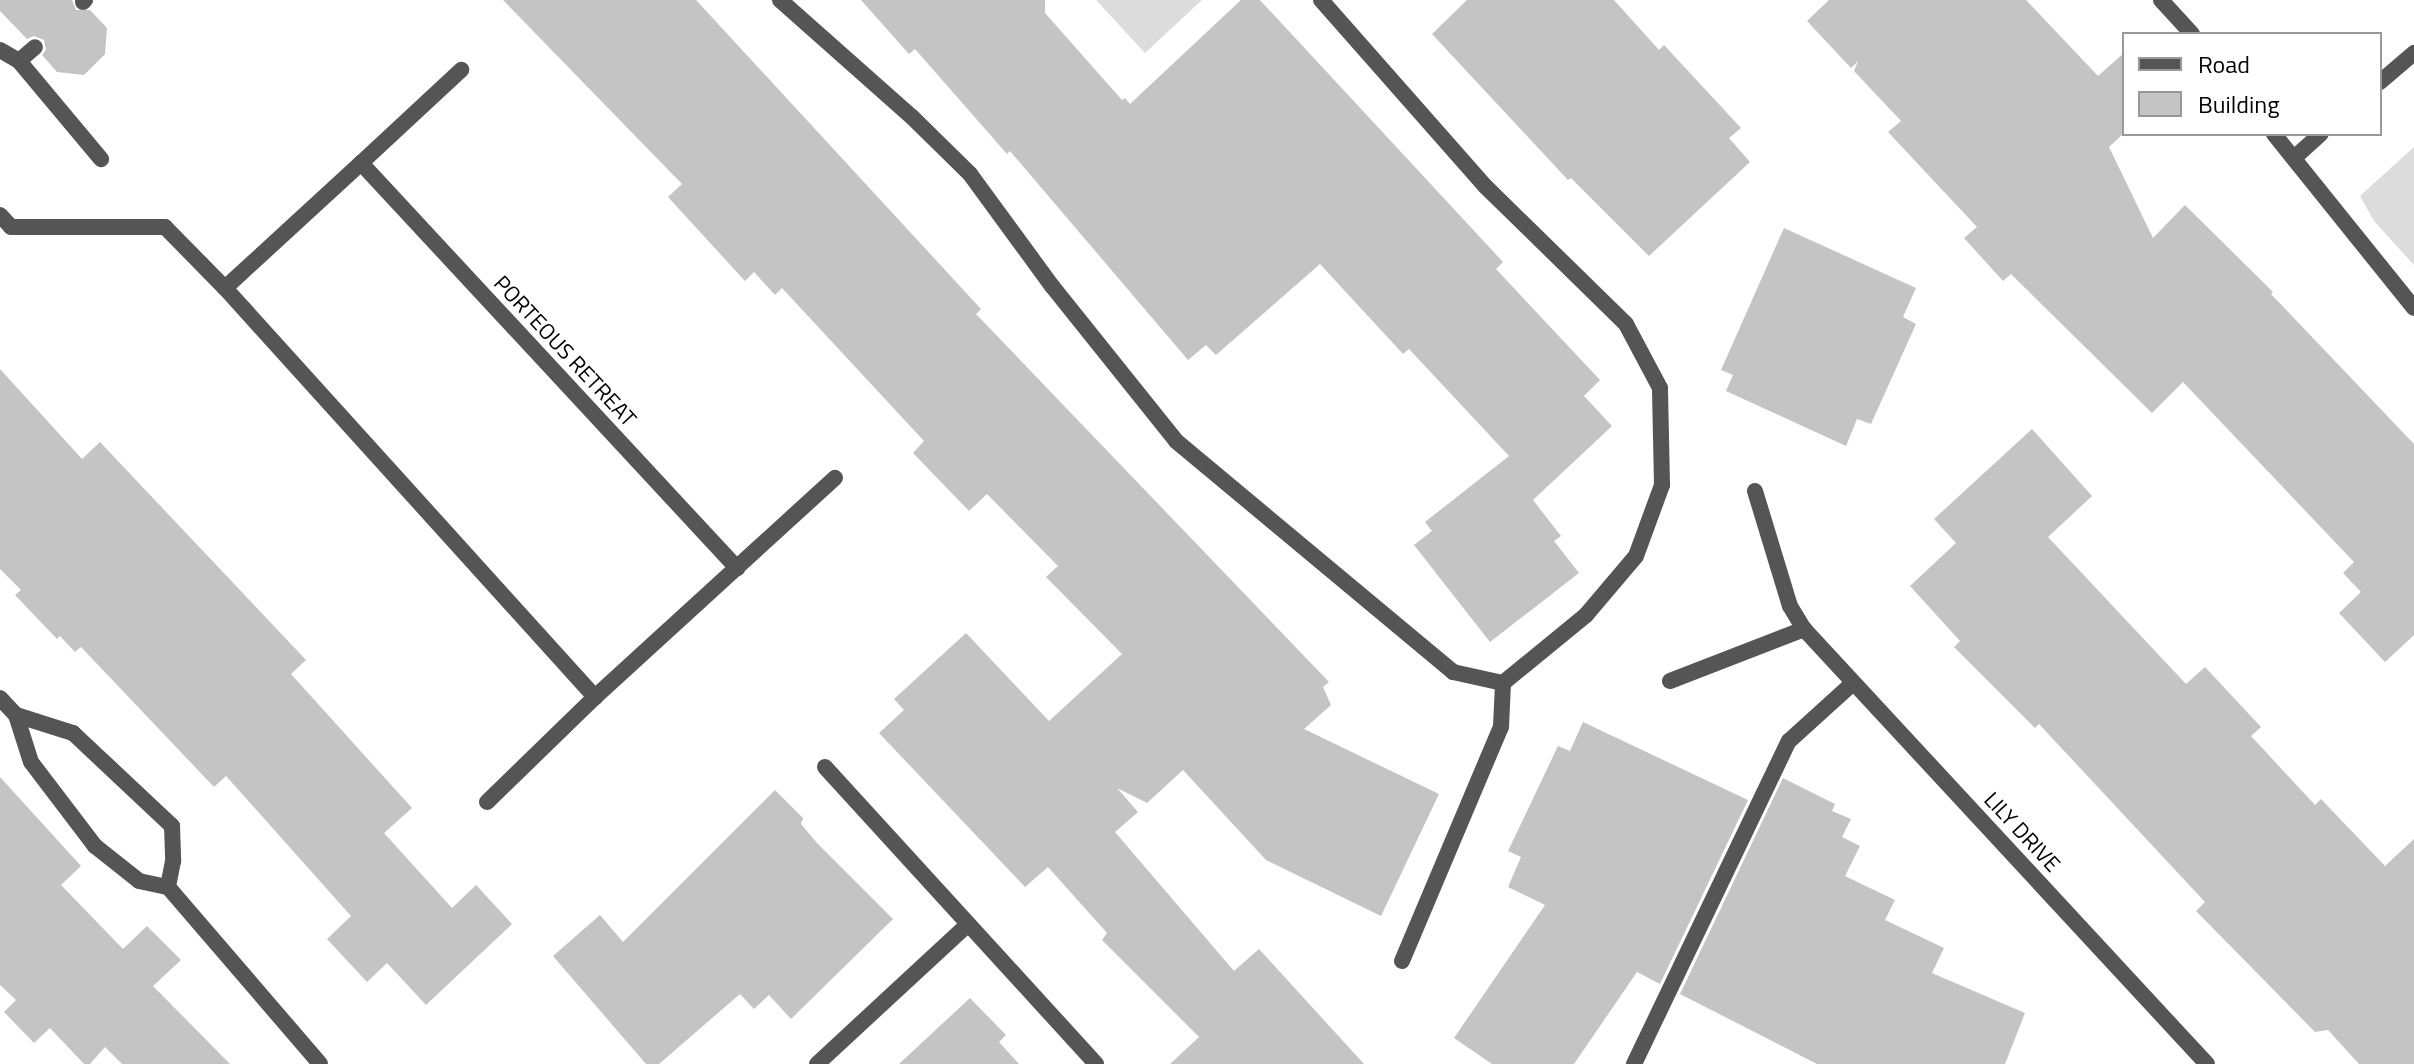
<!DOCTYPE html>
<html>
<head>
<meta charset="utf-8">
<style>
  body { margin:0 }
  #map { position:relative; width:2414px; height:1064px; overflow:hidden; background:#fff; font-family:"Titillium Web",sans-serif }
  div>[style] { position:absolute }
  .green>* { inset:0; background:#dcdcdc }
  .building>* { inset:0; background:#c4c4c4 }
  .service>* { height:16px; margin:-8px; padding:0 8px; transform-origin:8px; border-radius:8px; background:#555 }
  .minor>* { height:16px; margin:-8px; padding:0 8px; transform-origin:8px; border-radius:8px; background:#555 }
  span { translate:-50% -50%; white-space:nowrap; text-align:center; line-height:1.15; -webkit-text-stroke:6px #fff; paint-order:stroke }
  .street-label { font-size:22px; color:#000 }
  .legend { position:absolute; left:2122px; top:32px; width:260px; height:104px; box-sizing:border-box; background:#fff; border:2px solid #999; margin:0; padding:10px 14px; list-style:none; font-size:24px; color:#000 }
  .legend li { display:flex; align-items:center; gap:16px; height:40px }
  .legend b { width:40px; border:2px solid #999 }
</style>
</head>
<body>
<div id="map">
  <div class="green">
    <div style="clip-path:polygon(1096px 0,1202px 0,1145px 53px)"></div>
    <div style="clip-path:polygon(2414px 147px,2414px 265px,2374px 221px,2360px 196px)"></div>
  </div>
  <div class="building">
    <div style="clip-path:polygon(0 0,72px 0,76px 10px,90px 10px,107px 28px,105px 54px,84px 75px,57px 72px,42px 55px,46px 50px,44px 40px,34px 36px,27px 39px,0 11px)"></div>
    <div style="clip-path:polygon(503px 0,696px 0,981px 309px,976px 314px,1329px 682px,1323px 687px,1331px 705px,1304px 729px,1439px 794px,1381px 916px,1266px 860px,1183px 770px,1147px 803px,1117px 788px,1138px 812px,1115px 832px,1234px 971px,1259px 949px,1364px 1064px,1170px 1064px,1199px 1037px,1102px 940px,1107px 933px,1048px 867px,1025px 887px,879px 733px,904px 710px,894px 699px,966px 633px,1049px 721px,1122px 654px,1046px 577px,1058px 566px,987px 494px,969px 511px,913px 453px,924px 441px,782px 288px,775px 295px,754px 272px,745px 281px,668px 197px,682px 184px)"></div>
    <div style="clip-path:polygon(861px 0,1045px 0,1045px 13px,1122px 100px,1125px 98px,1130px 104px,1241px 0,1260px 0,1503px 262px,1496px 269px,1600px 380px,1584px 396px,1612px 426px,1533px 500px,1561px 536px,1554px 541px,1579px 573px,1490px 642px,1414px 545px,1432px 531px,1425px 522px,1509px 456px,1409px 349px,1403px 354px,1320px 264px,1216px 355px,1206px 345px,1188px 360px,1010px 151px,1007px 154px,915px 49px,909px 54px)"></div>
    <div style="clip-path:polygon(1467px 0,1614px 0,1659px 50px,1664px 45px,1741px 128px,1729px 138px,1750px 162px,1649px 256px,1571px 178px,1568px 180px,1432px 34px)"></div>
    <div style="clip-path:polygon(1829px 0,2026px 0,2098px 76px,2124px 53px,2124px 133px,2109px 147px,2153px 238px,2185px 205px,2273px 292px,2271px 294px,2414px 444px,2414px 635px,2385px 662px,2339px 613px,2361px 592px,2343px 573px,2354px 562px,2183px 382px,2152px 413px,2011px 274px,2003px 281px,1964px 238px,1977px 227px,1888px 132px,1901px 121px,1854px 71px,1858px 61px,1851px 68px,1807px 21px)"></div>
    <div style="clip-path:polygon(1784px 228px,1916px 288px,1903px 317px,1916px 324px,1871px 424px,1857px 419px,1846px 446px,1726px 391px,1733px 375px,1721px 370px)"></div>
    <div style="clip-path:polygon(0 369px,82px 459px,100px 442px,306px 660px,291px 674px,412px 808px,384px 833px,452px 908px,476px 885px,512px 924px,426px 1005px,387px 963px,367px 982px,327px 939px,351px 916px,226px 776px,214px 787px,81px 647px,75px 652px,60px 636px,57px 639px,15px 595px,21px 590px,0 569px)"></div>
    <div style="clip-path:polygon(2032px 429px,2092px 496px,2048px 537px,2186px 684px,2205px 667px,2261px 727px,2251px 736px,2315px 805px,2321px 799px,2385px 866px,2414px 839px,2414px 1064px,2359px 1064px,2328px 1030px,2315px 1032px,2196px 911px,2205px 902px,2039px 724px,2035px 728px,1954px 647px,1960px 641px,1910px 586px,1956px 543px,1934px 519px)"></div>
    <div style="clip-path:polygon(1583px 722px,1748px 800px,1660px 984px,1637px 972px,1574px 1064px,1492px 1064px,1454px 1038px,1545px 905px,1508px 887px,1521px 857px,1508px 851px,1558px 746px,1570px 751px)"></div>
    <div style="clip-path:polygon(0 777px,81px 866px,61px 885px,123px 949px,147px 926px,181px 960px,153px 986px,230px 1064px,122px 1064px,105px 1047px,90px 1064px,84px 1064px,50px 1028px,34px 1043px,4px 1012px,16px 1000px,0 985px)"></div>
    <div style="clip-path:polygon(1783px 778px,1835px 804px,1832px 811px,1851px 819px,1842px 837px,1860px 846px,1845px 876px,1895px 900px,1885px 920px,1944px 948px,1932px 973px,2025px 1013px,2005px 1064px,1817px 1064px,1680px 994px)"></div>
    <div style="clip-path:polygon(775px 790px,803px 818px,801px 824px,817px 843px,893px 919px,791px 1019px,769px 995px,754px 1009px,740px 994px,659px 1064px,646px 1064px,553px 956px,600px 915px,623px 942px)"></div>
    <div style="clip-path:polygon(970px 998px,1006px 1035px,999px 1042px,1019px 1064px,899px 1064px)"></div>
  </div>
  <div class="service">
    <div style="left:780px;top:0;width:176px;rotate:41.6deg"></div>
    <div style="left:912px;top:117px;width:81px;rotate:44.5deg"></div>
    <div style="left:970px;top:174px;width:139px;rotate:53.8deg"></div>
    <div style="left:1052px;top:286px;width:198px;rotate:51.3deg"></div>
    <div style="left:1176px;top:441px;width:361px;rotate:39.8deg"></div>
    <div style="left:1453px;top:672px;width:51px;rotate:12.4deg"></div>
    <div style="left:1503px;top:683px;width:107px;rotate:-39.3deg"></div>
    <div style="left:1586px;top:615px;width:77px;rotate:-49.7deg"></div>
    <div style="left:1636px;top:556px;width:76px;rotate:-69.9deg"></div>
    <div style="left:1662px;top:485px;width:97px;rotate:-91.2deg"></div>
    <div style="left:1660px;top:388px;width:72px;rotate:-118deg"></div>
    <div style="left:1626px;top:324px;width:197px;rotate:-135.6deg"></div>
    <div style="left:1485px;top:186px;width:248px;rotate:-131.4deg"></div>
    <div style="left:83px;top:2px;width:3px;rotate:-45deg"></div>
    <div style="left:0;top:50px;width:22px;rotate:30deg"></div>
    <div style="left:19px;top:61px;width:128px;rotate:50.1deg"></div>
    <div style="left:19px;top:61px;width:21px;rotate:-41deg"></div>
    <div style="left:361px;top:163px;width:137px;rotate:-42.9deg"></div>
    <div style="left:0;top:215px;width:16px;rotate:47deg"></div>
    <div style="left:11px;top:227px;width:154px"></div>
    <div style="left:165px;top:227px;width:86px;rotate:45.5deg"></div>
    <div style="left:225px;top:288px;width:552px;rotate:47.87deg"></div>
    <div style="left:225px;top:288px;width:185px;rotate:-42.6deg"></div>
    <div style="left:361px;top:163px;width:553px;rotate:47.13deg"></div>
    <div style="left:0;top:698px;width:23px;rotate:47deg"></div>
    <div style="left:16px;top:715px;width:49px;rotate:72.3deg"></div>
    <div style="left:31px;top:762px;width:106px;rotate:52.7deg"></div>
    <div style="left:95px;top:846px;width:56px;rotate:38.5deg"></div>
    <div style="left:139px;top:881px;width:30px;rotate:12deg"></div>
    <div style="left:168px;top:887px;width:233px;rotate:49.3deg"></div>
    <div style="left:16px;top:715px;width:60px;rotate:17.5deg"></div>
    <div style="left:73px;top:733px;width:136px;rotate:43.2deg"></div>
    <div style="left:172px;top:826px;width:35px;rotate:88deg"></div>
    <div style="left:173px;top:861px;width:26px;rotate:101deg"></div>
    <div style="left:825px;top:767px;width:402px;rotate:47.6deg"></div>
    <div style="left:487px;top:802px;width:151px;rotate:-44.2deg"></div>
    <div style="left:595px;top:697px;width:325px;rotate:-42.4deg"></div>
    <div style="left:1402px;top:961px;width:254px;rotate:-67.1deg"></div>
    <div style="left:1501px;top:727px;width:44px;rotate:-87.4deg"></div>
    <div style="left:817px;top:1064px;width:206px;rotate:-42.8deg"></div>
    <div style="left:1634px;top:1064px;width:358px;rotate:-64.4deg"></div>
    <div style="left:1789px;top:741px;width:86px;rotate:-42.2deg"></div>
  </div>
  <div class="minor">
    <div style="left:2161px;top:0;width:46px;rotate:47.6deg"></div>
    <div style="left:2380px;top:82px;width:45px;rotate:-40.5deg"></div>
    <div style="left:2274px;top:134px;width:223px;rotate:51.2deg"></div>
    <div style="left:2294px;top:158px;width:36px;rotate:-42deg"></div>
    <div style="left:1755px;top:491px;width:120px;rotate:73.1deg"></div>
    <div style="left:1790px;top:606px;width:27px;rotate:59deg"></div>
    <div style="left:1804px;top:629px;width:593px;rotate:47.19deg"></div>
    <div style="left:1670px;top:681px;width:144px;rotate:-21.2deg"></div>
  </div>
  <div class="street-label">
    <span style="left:565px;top:351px;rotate:47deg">PORTEOUS RETREAT</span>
    <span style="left:2022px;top:832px;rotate:47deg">LILY DRIVE</span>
  </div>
  <ul class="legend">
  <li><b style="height:10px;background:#555"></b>Road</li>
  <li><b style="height:22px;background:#c4c4c4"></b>Building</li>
  </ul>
</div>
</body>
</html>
